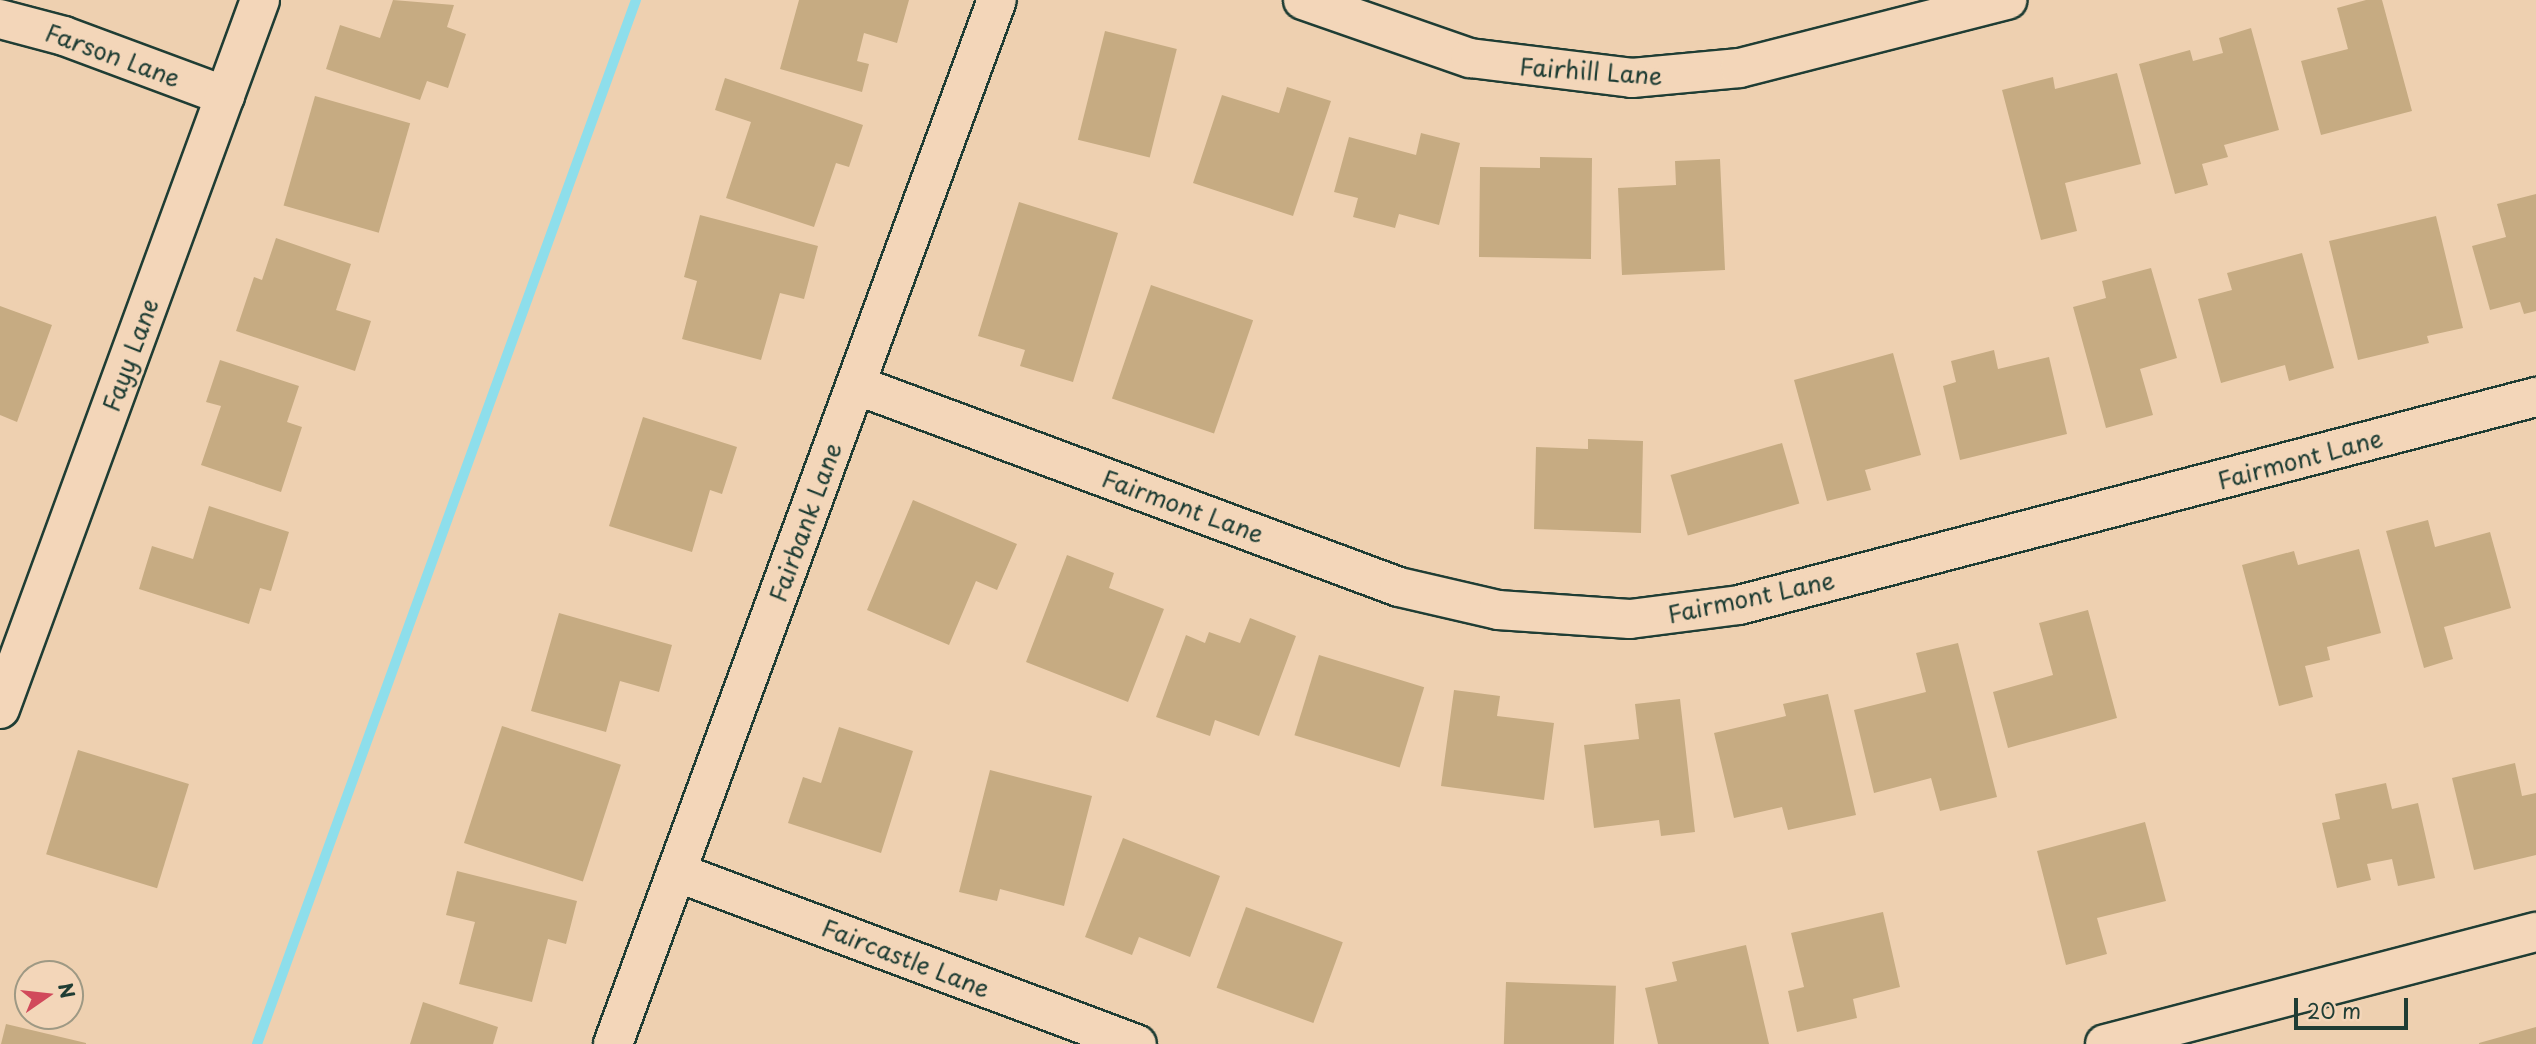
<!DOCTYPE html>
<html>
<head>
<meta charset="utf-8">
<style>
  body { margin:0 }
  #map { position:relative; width:2536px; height:1044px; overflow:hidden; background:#eed0b0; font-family:"Playpen Sans",sans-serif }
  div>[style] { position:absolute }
  .stream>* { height:10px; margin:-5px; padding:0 5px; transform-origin:5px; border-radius:5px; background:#8edeeb }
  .building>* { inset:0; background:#c6ab82; transform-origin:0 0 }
  .roads { filter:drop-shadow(2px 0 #1f3d34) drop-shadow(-2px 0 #1f3d34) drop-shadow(0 2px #1f3d34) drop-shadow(0 -2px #1f3d34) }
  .minor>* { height:38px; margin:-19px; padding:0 19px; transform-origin:19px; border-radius:19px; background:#f3d6b9 }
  span { translate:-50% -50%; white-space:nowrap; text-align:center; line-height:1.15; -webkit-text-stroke:5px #f3d6b9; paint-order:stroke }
  .street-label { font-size:24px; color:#1f3d34 }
  .north { position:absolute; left:14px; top:960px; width:70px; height:70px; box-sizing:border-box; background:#f3d6b9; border:2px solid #9e9984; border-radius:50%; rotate:76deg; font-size:19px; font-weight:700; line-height:28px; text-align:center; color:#1f3d34 }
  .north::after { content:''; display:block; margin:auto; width:24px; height:32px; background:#d1495b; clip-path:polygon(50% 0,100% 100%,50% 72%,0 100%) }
  .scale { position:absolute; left:2294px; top:998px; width:114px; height:32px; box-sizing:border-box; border:4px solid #1f3d34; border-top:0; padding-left:9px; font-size:21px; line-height:24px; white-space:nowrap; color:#1f3d34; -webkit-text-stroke:5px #f3d6b9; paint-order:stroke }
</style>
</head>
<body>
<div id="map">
  <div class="stream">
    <div style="left:257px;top:1044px;width:1111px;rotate:-70.05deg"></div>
  </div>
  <div class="building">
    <div style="clip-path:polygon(393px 0,454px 5px,447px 27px,466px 34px,448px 88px,427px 81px,420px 100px,326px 69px,340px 25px,380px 38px)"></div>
    <div style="clip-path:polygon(799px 0,909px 0,897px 43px,864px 33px,857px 61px,869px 64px,862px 92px,780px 69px)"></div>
    <div style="clip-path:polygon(2366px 0,2382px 0,2412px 111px,2321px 135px,2301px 61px,2348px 49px,2337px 8px)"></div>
    <div style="clip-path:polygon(2251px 28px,2279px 130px,2224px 145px,2228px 157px,2202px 164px,2208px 185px,2175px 194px,2139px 64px,2190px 50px,2193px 61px,2223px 53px,2219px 38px)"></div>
    <div style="left:1105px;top:31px;width:74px;height:112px;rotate:14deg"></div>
    <div style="clip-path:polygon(2117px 73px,2141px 164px,2065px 183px,2077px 231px,2041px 240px,2002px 90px,2053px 77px,2055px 89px)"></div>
    <div style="clip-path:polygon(725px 78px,863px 125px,849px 167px,836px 163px,814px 227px,726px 198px,751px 122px,715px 110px)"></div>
    <div style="clip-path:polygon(1287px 87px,1331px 101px,1293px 216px,1193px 183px,1222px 95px,1279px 113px)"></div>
    <div style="left:315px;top:96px;width:99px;height:114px;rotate:16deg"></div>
    <div style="clip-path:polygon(1421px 133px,1460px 143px,1439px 225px,1399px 214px,1395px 228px,1353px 217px,1358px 198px,1334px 192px,1349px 137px,1416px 155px)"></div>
    <div style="clip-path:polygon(1540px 157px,1592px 158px,1591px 259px,1479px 257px,1480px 167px,1540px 168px)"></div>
    <div style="clip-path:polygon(1720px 159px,1725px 270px,1622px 275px,1618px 188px,1676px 185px,1675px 161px)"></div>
    <div style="clip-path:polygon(2536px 194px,2536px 311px,2524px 314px,2520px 302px,2490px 310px,2472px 246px,2506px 237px,2497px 204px)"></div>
    <div style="clip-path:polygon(1019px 202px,1118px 233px,1073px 382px,1020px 366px,1025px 350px,978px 336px)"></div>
    <div style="clip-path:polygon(700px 215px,818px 246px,804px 299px,780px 293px,761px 360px,682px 339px,697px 281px,684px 277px)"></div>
    <div style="clip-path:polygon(2436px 216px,2463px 328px,2427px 336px,2429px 343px,2358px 360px,2329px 241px)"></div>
    <div style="clip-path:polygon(276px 238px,351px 264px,336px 310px,371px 321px,355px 371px,236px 331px,254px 277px,262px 280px)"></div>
    <div style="clip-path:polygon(2302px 253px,2334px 368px,2289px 381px,2285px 365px,2221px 383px,2198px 299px,2232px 290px,2227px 273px)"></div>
    <div style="clip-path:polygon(2151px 268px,2177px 358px,2140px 369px,2153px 415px,2106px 428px,2073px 307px,2106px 298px,2102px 281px)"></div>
    <div style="left:1151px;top:285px;width:108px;height:120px;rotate:19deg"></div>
    <div style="clip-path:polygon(0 306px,52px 325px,17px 422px,0 415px)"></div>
    <div style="clip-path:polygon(1994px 350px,1998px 369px,2049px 357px,2067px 434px,1960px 460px,1943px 386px,1956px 382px,1951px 361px)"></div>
    <div style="clip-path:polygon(1893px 353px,1921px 455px,1865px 470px,1871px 490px,1827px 501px,1794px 380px)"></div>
    <div style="clip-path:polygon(220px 360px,299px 386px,287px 422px,302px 427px,281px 492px,201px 465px,221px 406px,206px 402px)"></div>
    <div style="clip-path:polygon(643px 417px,737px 447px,722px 494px,710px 490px,692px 552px,609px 526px)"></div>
    <div style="clip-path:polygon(1588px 439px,1643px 441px,1641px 533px,1534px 529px,1536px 447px,1588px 449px)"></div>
    <div style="left:1782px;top:443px;width:63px;height:116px;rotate:74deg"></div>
    <div style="clip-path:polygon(913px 500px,1017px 544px,997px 590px,976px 581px,949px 645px,867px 610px)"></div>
    <div style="clip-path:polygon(209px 506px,289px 532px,271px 591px,260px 588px,249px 624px,139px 589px,152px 546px,193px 559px)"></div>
    <div style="clip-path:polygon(2428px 520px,2435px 547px,2490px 532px,2511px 608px,2444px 627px,2453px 659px,2424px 668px,2386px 531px)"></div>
    <div style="clip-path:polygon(2359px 549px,2381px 633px,2327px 647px,2330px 660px,2305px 666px,2313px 697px,2279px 706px,2242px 565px,2294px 551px,2298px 565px)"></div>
    <div style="clip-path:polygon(1067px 555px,1114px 573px,1109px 588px,1164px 609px,1128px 702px,1026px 662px)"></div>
    <div style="clip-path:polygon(2088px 610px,2117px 718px,2008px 748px,1993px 692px,2053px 675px,2039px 623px)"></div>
    <div style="clip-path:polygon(559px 613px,672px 645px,659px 692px,620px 681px,606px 732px,531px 711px)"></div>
    <div style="clip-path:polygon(1250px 618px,1296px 636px,1259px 736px,1215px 720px,1210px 736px,1156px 717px,1186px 635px,1205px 643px,1209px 632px,1240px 643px)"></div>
    <div style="clip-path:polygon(1958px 643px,1997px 797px,1940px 811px,1931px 778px,1874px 793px,1854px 710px,1926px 692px,1916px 653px)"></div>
    <div style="left:1319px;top:655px;width:110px;height:84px;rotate:17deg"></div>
    <div style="clip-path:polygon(1454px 690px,1500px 696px,1497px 716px,1554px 723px,1544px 800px,1441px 786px)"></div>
    <div style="clip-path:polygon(1828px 694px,1856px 815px,1788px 830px,1782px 807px,1734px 818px,1714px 733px,1786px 716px,1783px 704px)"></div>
    <div style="clip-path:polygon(1680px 699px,1695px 832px,1661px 836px,1659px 820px,1594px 828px,1584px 745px,1639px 739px,1635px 704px)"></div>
    <div style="left:502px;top:726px;width:125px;height:123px;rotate:18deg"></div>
    <div style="clip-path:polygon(839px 727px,913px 751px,881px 853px,788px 823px,803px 777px,821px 783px)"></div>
    <div style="left:78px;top:750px;width:116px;height:109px;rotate:17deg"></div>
    <div style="clip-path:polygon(2515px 763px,2522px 796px,2536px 793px,2536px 855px,2474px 870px,2452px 778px)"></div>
    <div style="clip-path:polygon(990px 770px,1092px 796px,1064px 906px,1000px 889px,997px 901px,959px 892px)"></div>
    <div style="clip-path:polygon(2386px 783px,2392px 809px,2418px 803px,2435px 878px,2398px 886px,2392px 859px,2367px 864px,2371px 880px,2337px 888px,2322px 823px,2340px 819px,2335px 794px)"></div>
    <div style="clip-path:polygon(2145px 822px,2166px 901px,2097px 918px,2107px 954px,2066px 965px,2037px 851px)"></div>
    <div style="clip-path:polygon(1123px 838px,1220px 876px,1190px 957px,1139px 937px,1132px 955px,1085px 937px)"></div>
    <div style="clip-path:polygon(457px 871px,577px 901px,566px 944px,548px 939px,532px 1002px,459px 984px,475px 922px,446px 915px)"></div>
    <div style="left:1246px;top:907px;width:103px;height:86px;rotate:20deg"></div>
    <div style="clip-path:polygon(1883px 912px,1900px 987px,1853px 999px,1857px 1018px,1797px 1032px,1788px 991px,1804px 987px,1791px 933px)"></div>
    <div style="clip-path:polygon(1746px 945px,1769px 1044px,1658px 1044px,1645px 988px,1677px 981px,1672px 962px)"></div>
    <div style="left:1506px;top:982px;width:110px;height:62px;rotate:2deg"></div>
    <div style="clip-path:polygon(423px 1002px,498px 1027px,493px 1044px,410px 1044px)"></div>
    <div style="clip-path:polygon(6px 1024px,86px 1043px,86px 1044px,1px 1044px)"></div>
    <div style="clip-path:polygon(2536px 1027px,2536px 1044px,2479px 1044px,2479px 1043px)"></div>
  </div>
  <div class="roads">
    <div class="minor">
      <div style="left:1303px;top:0;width:177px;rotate:19.2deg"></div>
      <div style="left:1470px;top:58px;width:163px;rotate:7deg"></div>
      <div style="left:1632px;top:78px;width:108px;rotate:-5.3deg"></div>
      <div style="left:1740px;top:68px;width:276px;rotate:-14.3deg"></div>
      <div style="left:0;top:19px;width:66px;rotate:14.9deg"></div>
      <div style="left:64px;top:36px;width:172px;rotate:20.4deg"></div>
      <div style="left:856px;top:385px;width:579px;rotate:20.41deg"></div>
      <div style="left:1399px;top:587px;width:102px;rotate:13.1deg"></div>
      <div style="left:1498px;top:610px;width:132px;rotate:3.9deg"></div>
      <div style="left:1630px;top:619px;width:110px;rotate:-7.3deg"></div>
      <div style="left:1739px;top:605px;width:824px;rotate:-14.63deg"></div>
      <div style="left:0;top:709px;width:755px;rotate:-69.86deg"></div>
      <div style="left:676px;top:872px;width:492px;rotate:20.5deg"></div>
      <div style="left:613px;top:1044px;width:1112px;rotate:-69.81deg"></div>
      <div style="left:2105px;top:1044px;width:445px;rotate:-14.6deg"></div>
    </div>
  </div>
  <div class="street-label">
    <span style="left:113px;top:55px;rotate:20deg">Farson Lane</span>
    <span style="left:1591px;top:71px;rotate:4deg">Fairhill Lane</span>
    <span style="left:130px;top:355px;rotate:-70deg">Fayy Lane</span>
    <span style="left:2300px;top:459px;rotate:-15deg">Fairmont Lane</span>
    <span style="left:1183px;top:506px;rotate:20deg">Fairmont Lane</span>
    <span style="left:805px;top:522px;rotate:-70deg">Fairbank Lane</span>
    <span style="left:1751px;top:597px;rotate:-12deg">Fairmont Lane</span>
    <span style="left:906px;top:958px;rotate:21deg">Faircastle Lane</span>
  </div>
  <div class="north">N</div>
  <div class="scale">20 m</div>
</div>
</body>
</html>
